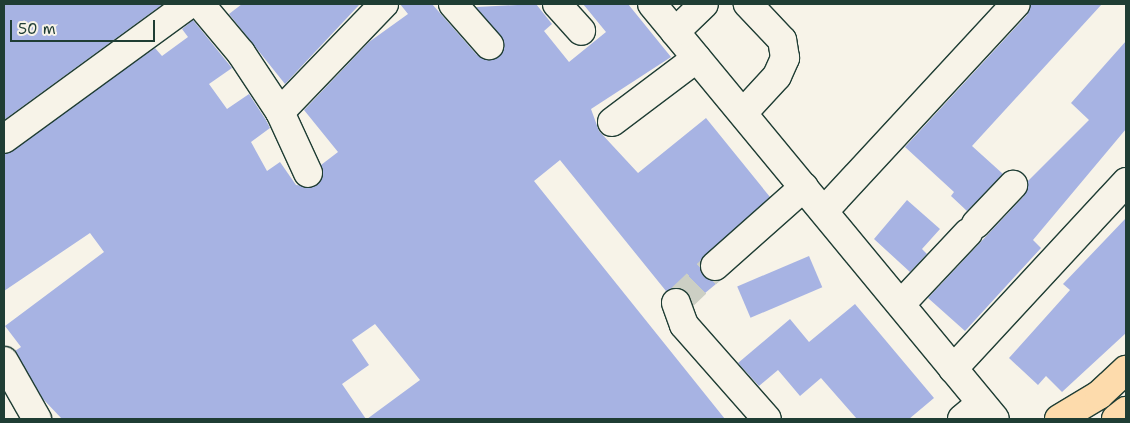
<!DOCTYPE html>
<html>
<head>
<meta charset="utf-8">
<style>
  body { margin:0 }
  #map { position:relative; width:1130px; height:423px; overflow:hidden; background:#f7f3e8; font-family:"Shantell Sans",sans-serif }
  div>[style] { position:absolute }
  .building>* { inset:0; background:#a7b3e3; transform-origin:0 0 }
  .minor-tunnel>* { height:28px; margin-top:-14px; transform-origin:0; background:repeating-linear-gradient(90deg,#cccfc4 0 28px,transparent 0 42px) }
  .roads { filter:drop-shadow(1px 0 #1f3d34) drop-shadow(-1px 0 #1f3d34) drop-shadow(0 1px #1f3d34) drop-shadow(0 -1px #1f3d34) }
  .minor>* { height:28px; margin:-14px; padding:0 14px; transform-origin:14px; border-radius:14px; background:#f7f3e8 }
  .highway>* { height:28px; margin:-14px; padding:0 14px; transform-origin:14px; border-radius:14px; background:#fddbac }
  span { translate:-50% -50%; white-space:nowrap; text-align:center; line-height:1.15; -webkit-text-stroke:4px #f7f3e8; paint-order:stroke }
  .frame { position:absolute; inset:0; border:5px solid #1f3d34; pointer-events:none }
  .scale { position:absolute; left:10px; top:20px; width:145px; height:22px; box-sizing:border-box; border:2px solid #1f3d34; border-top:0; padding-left:6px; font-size:15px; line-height:18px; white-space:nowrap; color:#1f3d34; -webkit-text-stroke:4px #f7f3e8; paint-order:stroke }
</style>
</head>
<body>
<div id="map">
  <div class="building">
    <div style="clip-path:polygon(4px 4px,163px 4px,4px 120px)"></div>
    <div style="clip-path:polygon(242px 4px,360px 4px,285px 84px,229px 14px)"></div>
    <div style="clip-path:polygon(400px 4px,432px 4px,477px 55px,492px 60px,500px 56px,504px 41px,476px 7px,536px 4px,552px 24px,544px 31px,569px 62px,606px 32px,583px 4px,628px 4px,671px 57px,591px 109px,599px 131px,638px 173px,706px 118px,770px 197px,700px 261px,704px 277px,722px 279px,693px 303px,679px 288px,666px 291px,560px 160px,534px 181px,725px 419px,367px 419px,420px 380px,375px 324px,352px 340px,369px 365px,342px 384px,366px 419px,62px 419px,43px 399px,15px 351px,21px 347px,5px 326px,104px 252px,90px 233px,4px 291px,4px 154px,155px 48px,162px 56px,188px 37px,182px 29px,193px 20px,232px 68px,209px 84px,227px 109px,249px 94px,266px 120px,270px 128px,251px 142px,267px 171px,280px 162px,296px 185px,314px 187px,323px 175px,321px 165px,338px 152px,304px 110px,369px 42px,408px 14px)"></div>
    <div style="clip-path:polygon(1031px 4px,1102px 4px,972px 146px,1003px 174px,967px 211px,951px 196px,954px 192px,905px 147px,1027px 15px)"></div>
    <div style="clip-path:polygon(1126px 41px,1126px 129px,1033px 240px,1041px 248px,965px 331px,928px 298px,1024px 196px,1028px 181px,1089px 120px,1071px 103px)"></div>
    <div style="clip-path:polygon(907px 200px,940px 229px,922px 249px,927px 254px,910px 272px,874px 239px)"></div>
    <div style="clip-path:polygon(1126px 218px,1126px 333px,1062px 392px,1046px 376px,1038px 385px,1009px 358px,1070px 290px,1063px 284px)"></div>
    <div style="left:809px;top:256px;width:34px;height:78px;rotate:67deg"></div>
    <div style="clip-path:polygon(855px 304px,934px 398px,909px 419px,857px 419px,821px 378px,800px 396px,778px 370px,759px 386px,738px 363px,790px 319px,809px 342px)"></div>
  </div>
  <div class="minor-tunnel">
    <div style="left:676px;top:303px;width:54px;rotate:-43.5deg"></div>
  </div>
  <div class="roads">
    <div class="minor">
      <div style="left:200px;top:4px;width:64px;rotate:50.1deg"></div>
      <div style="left:241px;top:53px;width:71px;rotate:56.5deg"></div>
      <div style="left:280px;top:112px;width:67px;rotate:65.3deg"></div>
      <div style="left:453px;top:4px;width:55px;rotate:48.7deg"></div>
      <div style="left:557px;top:4px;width:36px;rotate:48deg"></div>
      <div style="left:652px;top:4px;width:538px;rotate:50.43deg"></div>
      <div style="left:675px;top:32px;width:40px;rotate:-44deg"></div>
      <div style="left:280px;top:112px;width:150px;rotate:-46.1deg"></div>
      <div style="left:743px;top:113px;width:50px;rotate:-47.4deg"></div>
      <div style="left:777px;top:76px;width:20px;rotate:-66deg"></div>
      <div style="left:785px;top:58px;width:18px;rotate:-99deg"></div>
      <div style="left:782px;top:40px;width:50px;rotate:-133.4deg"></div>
      <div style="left:612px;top:122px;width:106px;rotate:-37deg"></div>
      <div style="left:4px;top:139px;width:229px;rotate:-36.1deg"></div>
      <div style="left:824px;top:211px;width:282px;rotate:-47.2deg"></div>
      <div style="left:976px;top:224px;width:54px;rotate:-46.5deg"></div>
      <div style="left:715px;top:266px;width:119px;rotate:-41.6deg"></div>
      <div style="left:676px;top:303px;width:23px;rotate:70deg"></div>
      <div style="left:684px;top:325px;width:125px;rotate:48.6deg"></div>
      <div style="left:901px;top:304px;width:98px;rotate:-46.7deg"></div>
      <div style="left:4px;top:361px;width:67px;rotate:60.4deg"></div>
      <div style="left:953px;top:369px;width:255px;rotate:-47.2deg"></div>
      <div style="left:962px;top:419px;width:25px;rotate:-40deg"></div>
    </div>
    <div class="highway">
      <div style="left:1059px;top:419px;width:47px;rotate:-31deg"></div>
      <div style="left:1099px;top:395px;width:37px;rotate:-43deg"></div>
      <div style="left:1116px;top:419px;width:13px;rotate:-39deg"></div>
    </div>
  </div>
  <div class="frame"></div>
  <div class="scale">50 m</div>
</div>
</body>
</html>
